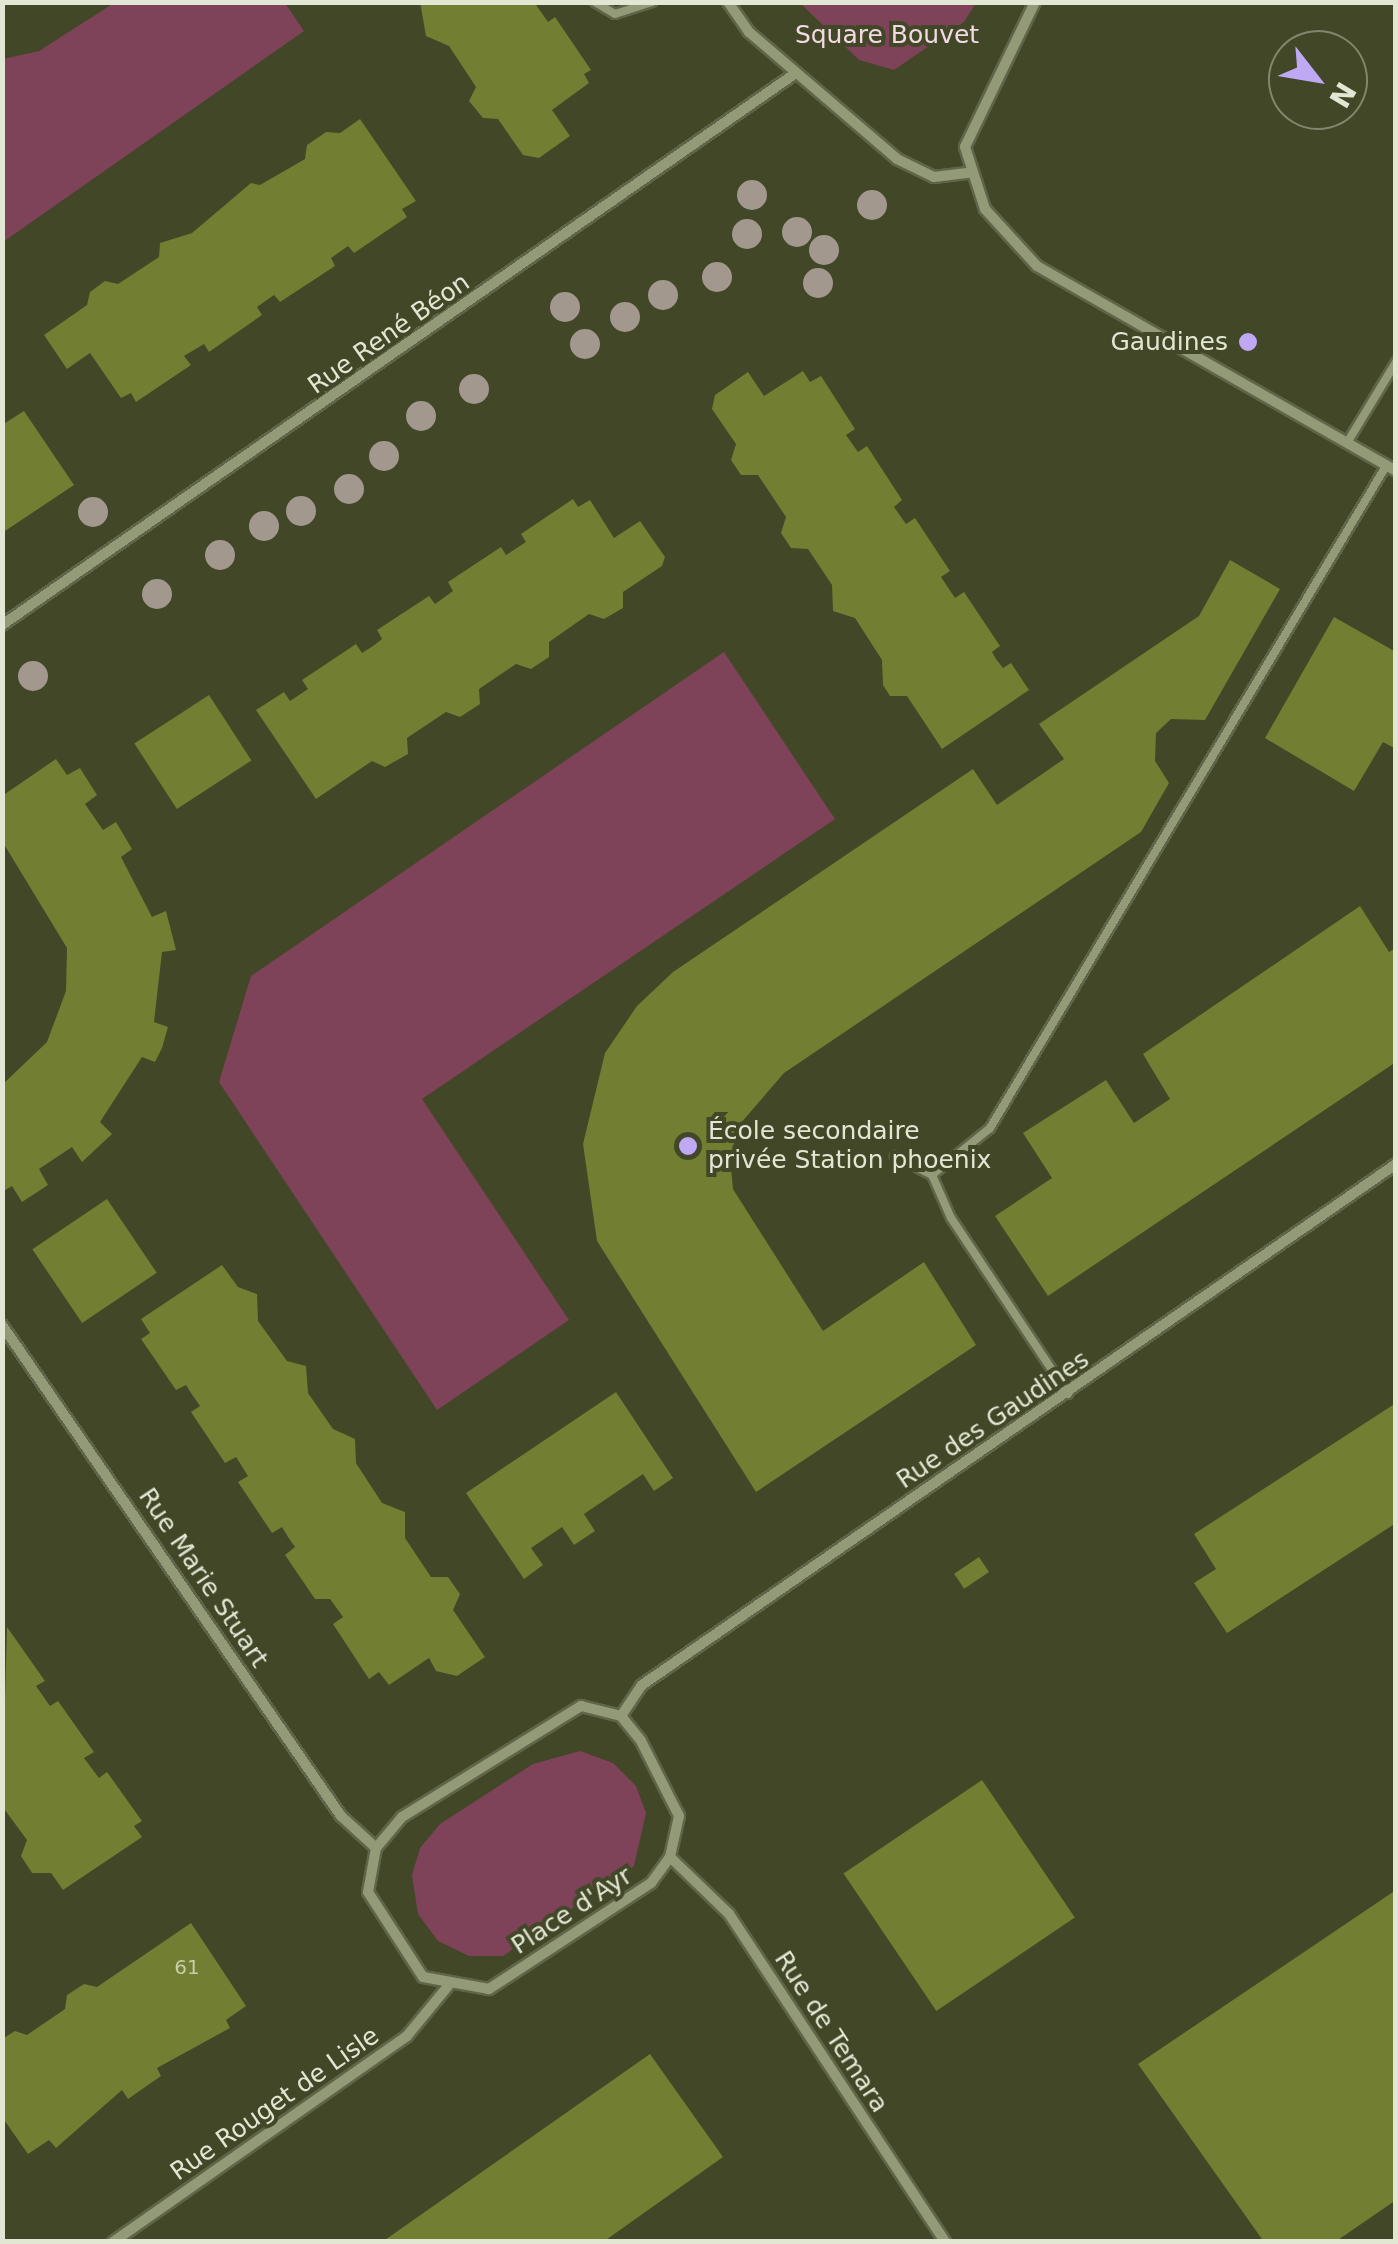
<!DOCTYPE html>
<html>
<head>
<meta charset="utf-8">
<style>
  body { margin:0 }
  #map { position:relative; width:1398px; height:2244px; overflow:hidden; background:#414727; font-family:"DejaVu Sans",sans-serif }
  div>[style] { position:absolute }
  .green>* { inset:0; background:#7e4359 }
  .building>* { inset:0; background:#727e31; transform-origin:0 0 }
  .roads { filter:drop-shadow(2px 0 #606549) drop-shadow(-2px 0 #606549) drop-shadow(0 2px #606549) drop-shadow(0 -2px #606549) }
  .lane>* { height:8px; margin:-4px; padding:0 4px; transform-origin:4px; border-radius:4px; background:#939a77 }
  .street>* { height:10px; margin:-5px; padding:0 5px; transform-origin:5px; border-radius:5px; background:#939a77 }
  .trees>* { width:30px; height:30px; margin:-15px; border-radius:50%; background:#a2988d }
  .dots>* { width:28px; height:28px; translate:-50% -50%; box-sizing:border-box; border:5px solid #414727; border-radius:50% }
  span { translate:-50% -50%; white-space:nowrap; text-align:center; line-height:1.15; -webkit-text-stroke:8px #414727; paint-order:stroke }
  .number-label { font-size:20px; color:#c6cdab }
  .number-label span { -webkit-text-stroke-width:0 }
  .park-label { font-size:25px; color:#f1dae1 }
  .street-label { font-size:25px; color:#e2e7d4 }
  .poi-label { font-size:25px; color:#e2e7d4 }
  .right { translate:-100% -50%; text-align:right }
  .left { translate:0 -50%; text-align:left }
  .frame { position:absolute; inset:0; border:5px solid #e2e7d4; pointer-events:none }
  .north { position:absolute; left:1268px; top:30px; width:100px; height:100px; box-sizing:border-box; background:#414727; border:2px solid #81876c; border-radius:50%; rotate:121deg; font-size:28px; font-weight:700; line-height:40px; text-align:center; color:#e2e7d4 }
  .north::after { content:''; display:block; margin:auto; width:35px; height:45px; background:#bfa9f4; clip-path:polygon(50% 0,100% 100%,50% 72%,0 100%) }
</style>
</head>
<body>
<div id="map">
  <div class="green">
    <div style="clip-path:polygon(114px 3px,285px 3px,304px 31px,3px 242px,3px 59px,39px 51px)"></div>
    <div style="clip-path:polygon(800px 3px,976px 3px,964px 22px,894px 70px,859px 60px)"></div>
    <div style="clip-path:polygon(724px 652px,835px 819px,422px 1099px,569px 1320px,437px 1410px,219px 1082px,251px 976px)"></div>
    <div style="clip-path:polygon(580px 1751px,613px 1763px,636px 1786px,646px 1813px,634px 1866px,503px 1956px,469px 1956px,438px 1941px,418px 1914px,412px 1875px,420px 1848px,440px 1824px,533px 1764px)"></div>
  </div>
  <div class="building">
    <div style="clip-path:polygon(420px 2px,534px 2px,548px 22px,555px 17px,591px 70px,584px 74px,589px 83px,552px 110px,570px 136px,539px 158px,523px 155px,498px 119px,483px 118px,469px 101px,476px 87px,449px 46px,426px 36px)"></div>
    <div style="clip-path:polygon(360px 119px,416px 201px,402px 209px,407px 217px,354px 253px,348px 246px,331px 258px,335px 266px,280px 302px,274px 295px,257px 307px,262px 315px,209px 352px,204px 344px,184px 356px,191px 365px,136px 402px,131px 393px,121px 398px,90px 353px,67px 369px,44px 335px,87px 305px,90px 292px,105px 281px,118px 284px,159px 257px,160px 243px,192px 233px,251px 183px,260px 185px,305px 159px,307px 145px,326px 132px,340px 133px)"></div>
    <div style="clip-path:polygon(803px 371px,810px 382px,821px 376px,855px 429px,846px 435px,858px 452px,867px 446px,902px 500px,894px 507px,906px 524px,915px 518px,950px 571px,941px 577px,955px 598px,964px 592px,1000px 646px,992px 652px,996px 659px,1003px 668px,1011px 663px,1029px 690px,942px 749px,907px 696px,890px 696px,883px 685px,882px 660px,855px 618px,833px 611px,832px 585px,808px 549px,791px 548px,781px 533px,786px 517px,758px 475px,741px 475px,731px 460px,736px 444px,712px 409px,715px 395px,748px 372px,764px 396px)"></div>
    <div style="clip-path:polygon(24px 411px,74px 485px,2px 533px,2px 425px)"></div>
    <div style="clip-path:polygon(573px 499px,578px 507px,590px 500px,614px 538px,640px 521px,665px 557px,662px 566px,623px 592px,623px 608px,604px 619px,589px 614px,549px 642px,549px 657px,531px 669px,516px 664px,479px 689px,480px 704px,460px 717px,446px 712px,407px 738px,408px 754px,385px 767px,372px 761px,316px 799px,256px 710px,284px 692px,290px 701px,308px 689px,302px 680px,356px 644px,362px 653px,373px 646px,382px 639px,377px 630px,429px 596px,435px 604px,453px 591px,448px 582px,501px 547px,506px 555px,526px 542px,521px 534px)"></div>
    <div style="clip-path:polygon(1230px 560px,1280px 589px,1205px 720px,1171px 719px,1156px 733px,1155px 761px,1169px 783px,1141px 832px,784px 1073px,740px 1124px,730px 1157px,733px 1189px,823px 1331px,924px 1262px,976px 1345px,756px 1492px,597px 1241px,583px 1144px,605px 1053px,637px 1006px,673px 972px,973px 769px,997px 805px,1064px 759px,1039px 724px,1199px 616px)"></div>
    <div style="clip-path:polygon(1334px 617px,1396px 652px,1396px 749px,1383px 742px,1354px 791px,1265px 738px)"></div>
    <div style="left:209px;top:695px;width:78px;height:89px;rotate:57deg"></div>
    <div style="clip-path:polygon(56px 759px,67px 775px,80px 768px,97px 795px,85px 804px,103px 830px,116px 822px,132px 849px,121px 857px,152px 917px,166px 911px,176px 950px,162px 952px,154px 1022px,168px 1027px,162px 1048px,155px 1062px,142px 1057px,100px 1122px,112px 1134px,82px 1162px,72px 1147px,39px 1169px,48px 1185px,22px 1202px,12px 1186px,2px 1192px,2px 1085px,47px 1042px,66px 991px,67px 948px,2px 841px,2px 796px)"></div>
    <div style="clip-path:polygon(1360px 906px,1389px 952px,1396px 948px,1396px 1062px,1048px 1296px,995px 1216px,1052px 1178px,1023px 1133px,1106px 1080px,1134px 1123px,1170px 1099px,1143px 1054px)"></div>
    <div style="left:107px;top:1199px;width:89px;height:90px;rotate:56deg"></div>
    <div style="clip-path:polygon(222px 1265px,238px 1287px,257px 1294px,258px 1321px,287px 1361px,306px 1366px,308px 1393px,333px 1429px,355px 1439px,356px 1463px,382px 1503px,405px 1512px,405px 1538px,431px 1577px,448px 1577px,460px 1594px,453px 1610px,485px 1657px,457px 1676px,436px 1671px,429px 1658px,389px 1685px,379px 1672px,369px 1679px,333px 1624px,343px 1617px,338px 1610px,330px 1599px,315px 1599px,285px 1555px,295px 1547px,288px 1537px,282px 1527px,272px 1533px,238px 1482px,248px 1476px,236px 1457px,225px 1463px,191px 1412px,200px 1406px,191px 1393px,186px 1385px,176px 1390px,141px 1339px,150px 1333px,141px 1319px)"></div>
    <div style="clip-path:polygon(616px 1392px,673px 1478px,654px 1491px,643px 1474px,584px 1514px,595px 1531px,574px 1545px,562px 1527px,531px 1548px,543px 1565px,524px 1579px,466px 1493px)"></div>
    <div style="clip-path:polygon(1396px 1403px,1396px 1523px,1227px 1633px,1194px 1583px,1216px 1569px,1194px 1534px)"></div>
    <div style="left:979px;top:1557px;width:18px;height:30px;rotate:56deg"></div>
    <div style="clip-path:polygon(7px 1627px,45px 1681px,36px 1686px,50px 1706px,58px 1701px,94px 1752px,84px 1758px,99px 1778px,107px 1772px,142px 1821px,134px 1826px,142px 1837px,63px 1890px,51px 1873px,32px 1873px,21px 1856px,27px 1840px,2px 1806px)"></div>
    <div style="left:982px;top:1780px;width:166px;height:167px;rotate:56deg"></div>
    <div style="clip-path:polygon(1396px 1890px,1396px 2200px,1335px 2242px,1264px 2242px,1138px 2064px)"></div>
    <div style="clip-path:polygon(191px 1923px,246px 2006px,226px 2020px,230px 2028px,157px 2068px,161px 2076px,128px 2099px,122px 2090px,56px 2148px,49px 2140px,28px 2154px,2px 2117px,2px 2039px,15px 2031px,27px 2035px,65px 2009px,67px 1995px,84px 1984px,97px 1987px)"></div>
    <div style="clip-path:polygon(650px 2054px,723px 2157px,603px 2242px,382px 2242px)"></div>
  </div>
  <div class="roads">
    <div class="lane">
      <div style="left:595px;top:2px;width:23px;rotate:31deg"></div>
      <div style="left:615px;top:14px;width:39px;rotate:-18deg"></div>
      <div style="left:1347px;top:443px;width:95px;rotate:-58.8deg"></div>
      <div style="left:895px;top:1156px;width:42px;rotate:27.2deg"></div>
      <div style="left:1068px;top:1394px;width:211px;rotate:-123.6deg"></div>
      <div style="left:951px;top:1218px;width:47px;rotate:-113.8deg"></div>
      <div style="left:932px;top:1175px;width:75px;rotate:-39deg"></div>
      <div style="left:990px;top:1128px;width:771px;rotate:-59.11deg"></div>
    </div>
    <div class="street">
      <div style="left:728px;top:2px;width:37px;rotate:55deg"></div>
      <div style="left:749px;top:32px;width:195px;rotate:40.6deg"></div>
      <div style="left:897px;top:159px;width:41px;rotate:25.9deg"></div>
      <div style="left:934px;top:177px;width:35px;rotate:-7deg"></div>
      <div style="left:1035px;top:2px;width:161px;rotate:115.8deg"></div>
      <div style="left:965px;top:147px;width:65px;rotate:72.1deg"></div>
      <div style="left:985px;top:209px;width:77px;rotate:47.6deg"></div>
      <div style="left:1037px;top:266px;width:413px;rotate:29.7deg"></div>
      <div style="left:2px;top:625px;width:967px;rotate:-34.81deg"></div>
      <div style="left:2px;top:1325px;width:597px;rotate:55.38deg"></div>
      <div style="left:341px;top:1816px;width:47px;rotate:42.4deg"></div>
      <div style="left:581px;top:1706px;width:41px;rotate:14deg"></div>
      <div style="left:621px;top:1716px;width:32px;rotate:51deg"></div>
      <div style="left:641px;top:1741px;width:84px;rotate:63.1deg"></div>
      <div style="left:679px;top:1816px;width:42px;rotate:102.4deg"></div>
      <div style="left:670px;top:1857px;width:32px;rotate:126deg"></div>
      <div style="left:651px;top:1883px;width:194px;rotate:146.8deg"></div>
      <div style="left:489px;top:1989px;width:67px;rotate:-169.7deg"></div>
      <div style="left:423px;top:1977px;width:101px;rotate:-122.9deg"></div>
      <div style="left:368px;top:1892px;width:45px;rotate:-79.7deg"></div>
      <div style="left:376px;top:1848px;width:40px;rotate:-50deg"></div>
      <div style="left:402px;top:1817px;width:211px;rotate:-31.8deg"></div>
      <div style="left:621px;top:1716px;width:37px;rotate:-56deg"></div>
      <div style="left:642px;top:1685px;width:916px;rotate:-34.64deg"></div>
      <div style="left:670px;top:1857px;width:82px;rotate:44deg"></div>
      <div style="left:729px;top:1914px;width:393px;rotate:56.6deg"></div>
      <div style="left:113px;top:2242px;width:359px;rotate:-35deg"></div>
      <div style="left:407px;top:2036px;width:65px;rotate:-50.6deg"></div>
    </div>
  </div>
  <div class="trees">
    <div style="left:752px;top:195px"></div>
    <div style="left:872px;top:205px"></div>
    <div style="left:797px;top:232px"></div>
    <div style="left:747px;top:234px"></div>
    <div style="left:824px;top:250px"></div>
    <div style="left:717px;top:277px"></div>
    <div style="left:818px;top:283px"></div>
    <div style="left:663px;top:295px"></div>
    <div style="left:565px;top:307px"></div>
    <div style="left:625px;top:317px"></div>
    <div style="left:585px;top:344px"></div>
    <div style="left:474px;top:389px"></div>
    <div style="left:421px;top:416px"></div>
    <div style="left:384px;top:456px"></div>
    <div style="left:349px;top:489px"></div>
    <div style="left:301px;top:511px"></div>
    <div style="left:93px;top:512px"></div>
    <div style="left:264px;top:526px"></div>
    <div style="left:220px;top:555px"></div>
    <div style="left:157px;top:594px"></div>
    <div style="left:33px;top:676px"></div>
  </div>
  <div class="dots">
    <div style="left:1248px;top:342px;background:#bfa9f4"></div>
    <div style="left:688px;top:1146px;background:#bfa9f4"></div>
  </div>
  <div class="number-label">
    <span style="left:187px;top:1967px">61</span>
  </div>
  <div class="park-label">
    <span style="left:887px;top:35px">Square Bouvet</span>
  </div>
  <div class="street-label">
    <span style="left:389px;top:334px;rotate:-35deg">Rue René Béon</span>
    <span style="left:993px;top:1420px;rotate:-34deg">Rue des Gaudines</span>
    <span style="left:203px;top:1578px;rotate:56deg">Rue Marie Stuart</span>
    <span style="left:572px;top:1911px;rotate:-33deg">Place d'Ayr</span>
    <span style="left:831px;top:2032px;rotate:57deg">Rue de Temara</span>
    <span style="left:275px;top:2104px;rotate:-35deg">Rue Rouget de Lisle</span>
  </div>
  <div class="poi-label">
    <span class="right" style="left:1228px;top:342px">Gaudines</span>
    <span class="left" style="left:708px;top:1146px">École secondaire<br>privée Station phoenix</span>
  </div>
  <div class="frame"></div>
  <div class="north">N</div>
</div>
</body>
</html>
